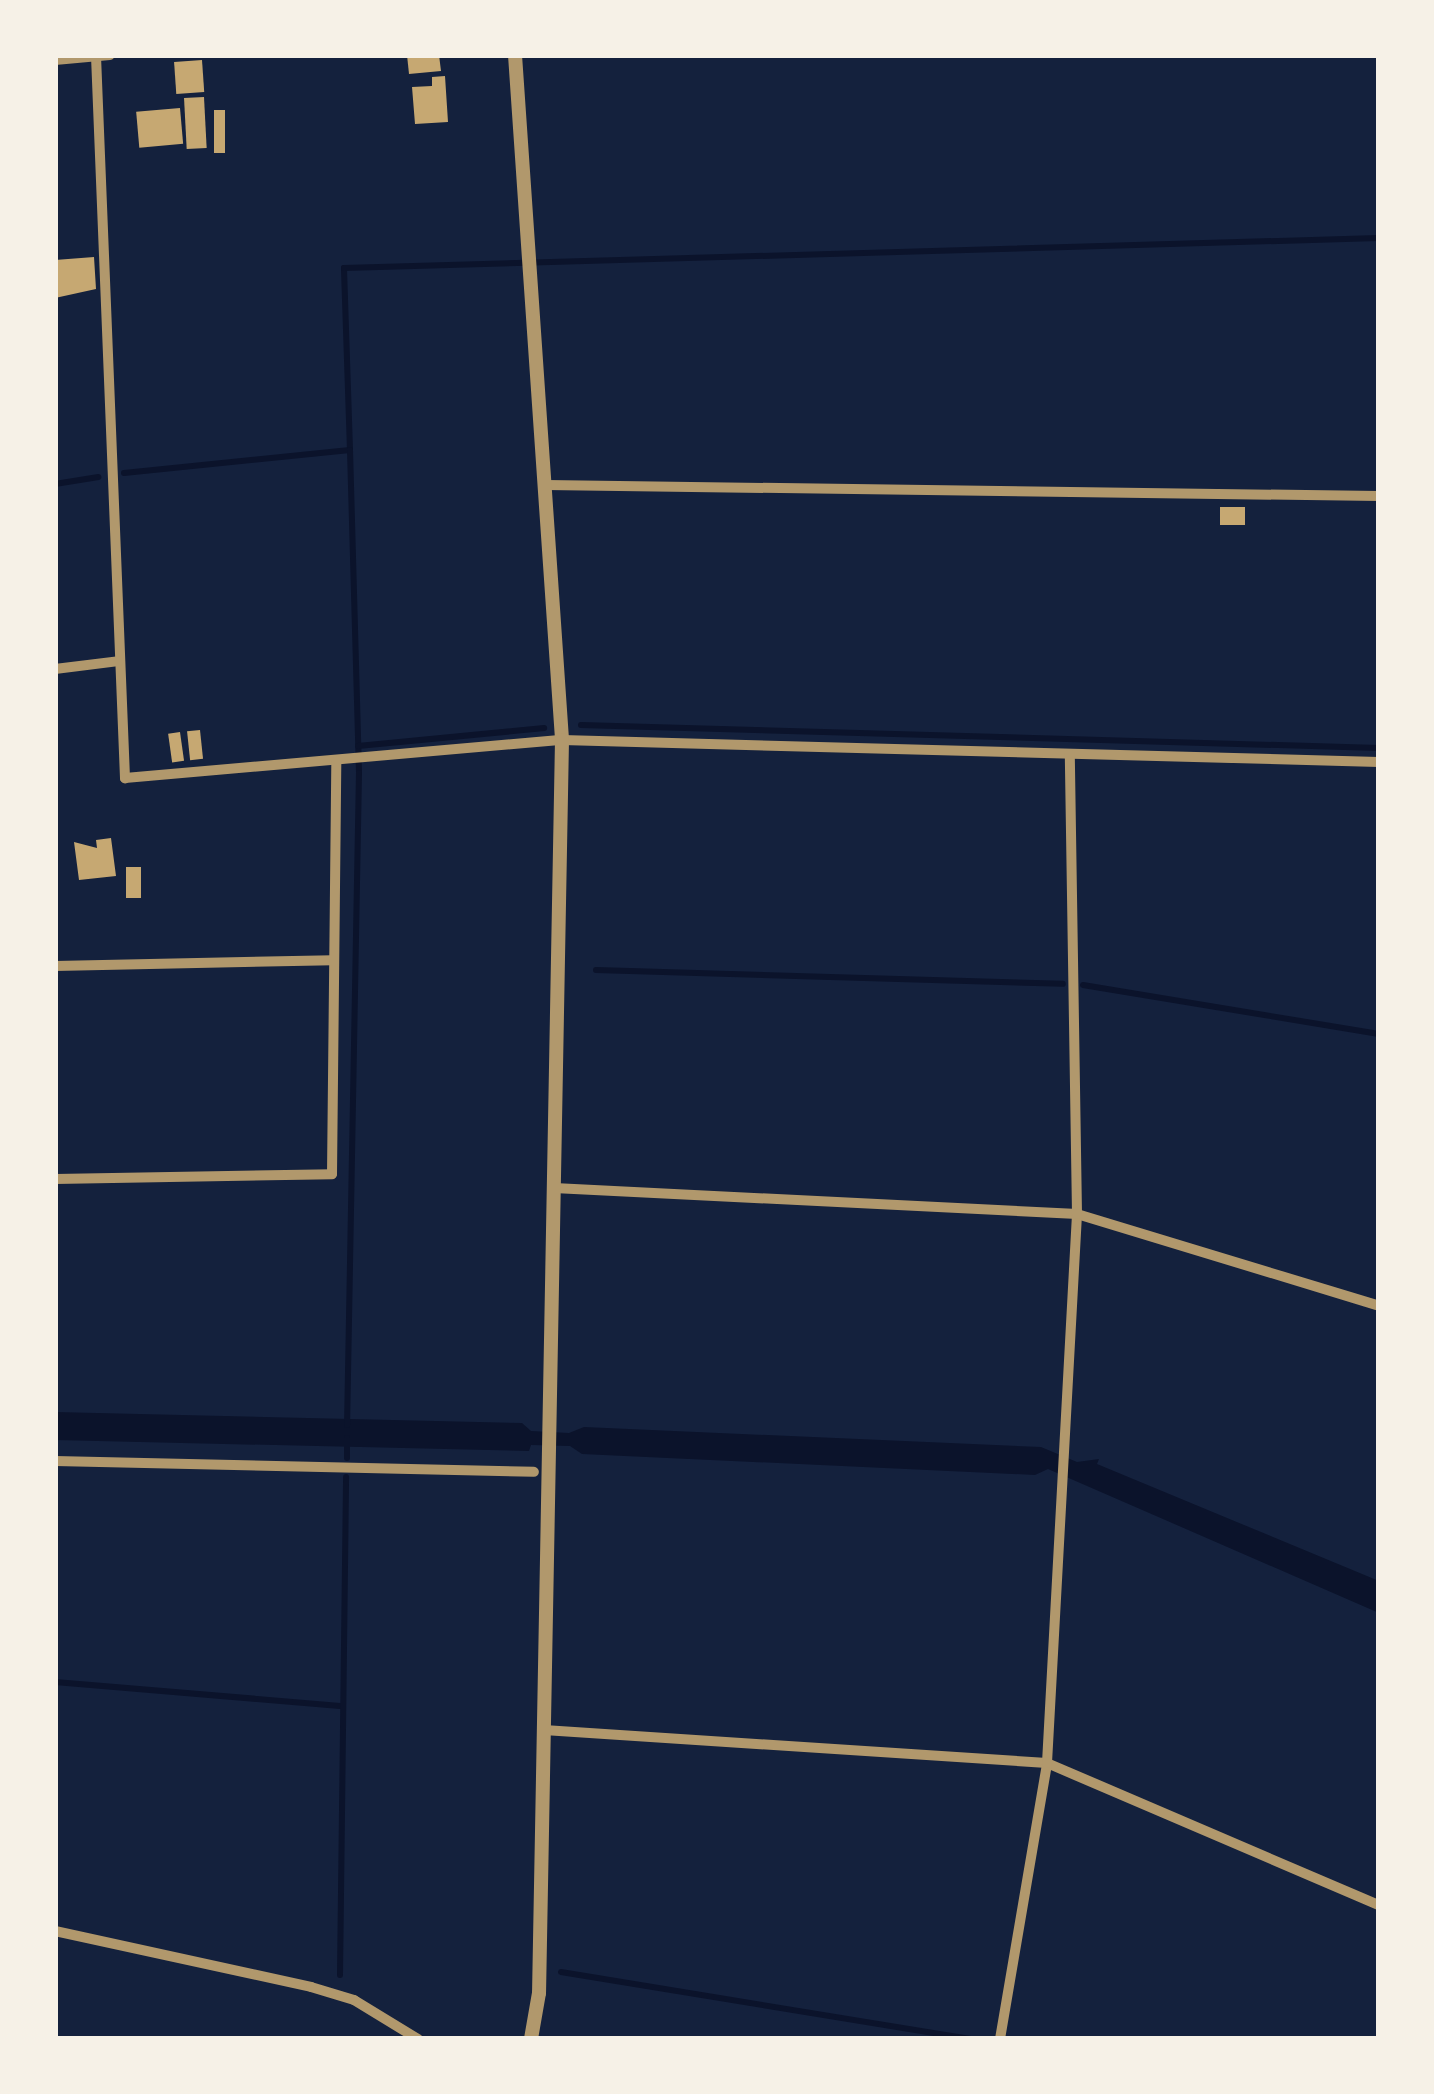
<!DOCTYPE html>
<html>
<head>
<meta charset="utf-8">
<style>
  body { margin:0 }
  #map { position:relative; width:1434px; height:2094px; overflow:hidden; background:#14213d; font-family:Raleway,sans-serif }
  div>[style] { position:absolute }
  .water>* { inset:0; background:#0b132b }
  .stream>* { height:6px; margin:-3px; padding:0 3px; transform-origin:3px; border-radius:3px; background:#0b132b }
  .building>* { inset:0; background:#c6a872; transform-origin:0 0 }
  .minor>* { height:10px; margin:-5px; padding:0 5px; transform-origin:5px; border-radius:5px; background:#b1986c }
  .tertiary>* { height:14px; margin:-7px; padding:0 7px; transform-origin:7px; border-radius:7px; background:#b1986c }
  span { translate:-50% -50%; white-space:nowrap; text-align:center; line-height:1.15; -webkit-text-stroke:8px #f6f1e7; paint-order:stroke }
  .frame { position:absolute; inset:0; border:58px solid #f6f1e7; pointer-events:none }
</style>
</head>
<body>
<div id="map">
  <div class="water">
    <div style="clip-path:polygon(55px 1412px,522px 1423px,531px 1431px,569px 1433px,584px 1427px,1041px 1447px,1077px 1462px,1099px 1459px,1097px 1464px,1379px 1581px,1379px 1613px,1048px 1469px,1035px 1475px,582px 1454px,570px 1446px,531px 1445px,529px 1451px,55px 1440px)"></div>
  </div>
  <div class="stream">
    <div style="left:350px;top:450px;width:182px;rotate:-91.9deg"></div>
    <div style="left:344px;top:268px;width:1035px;rotate:-1.66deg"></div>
    <div style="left:124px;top:473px;width:227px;rotate:-5.8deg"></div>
    <div style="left:350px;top:450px;width:323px;rotate:88.4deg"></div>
    <div style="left:359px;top:773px;width:652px;rotate:91.05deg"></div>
    <div style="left:55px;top:484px;width:44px;rotate:-9.2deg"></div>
    <div style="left:581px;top:725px;width:798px;rotate:1.65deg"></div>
    <div style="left:358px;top:746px;width:187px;rotate:-5.5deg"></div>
    <div style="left:596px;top:970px;width:467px;rotate:1.7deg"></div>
    <div style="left:1083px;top:985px;width:300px;rotate:9.4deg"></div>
    <div style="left:347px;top:1458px;width:20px;rotate:-90deg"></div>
    <div style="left:55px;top:1682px;width:289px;rotate:4.8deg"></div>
    <div style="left:561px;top:1972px;width:415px;rotate:9.3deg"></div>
    <div style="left:340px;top:1975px;width:498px;rotate:-89.3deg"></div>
  </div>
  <div class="building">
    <div style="clip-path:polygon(407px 55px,439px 55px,441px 71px,409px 74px)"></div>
    <div style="left:202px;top:60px;width:32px;height:28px;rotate:86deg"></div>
    <div style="clip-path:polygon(445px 76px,448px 122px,415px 124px,412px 87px,432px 86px,432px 77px)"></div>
    <div style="left:204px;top:97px;width:51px;height:20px;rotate:87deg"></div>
    <div style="left:180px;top:108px;width:36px;height:44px;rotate:85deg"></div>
    <div style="left:214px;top:110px;width:11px;height:43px"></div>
    <div style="clip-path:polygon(94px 257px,96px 289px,55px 298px,55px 260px)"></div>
    <div style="left:1220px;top:507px;width:25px;height:18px"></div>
    <div style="left:200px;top:730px;width:29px;height:13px;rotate:84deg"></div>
    <div style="left:180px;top:732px;width:29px;height:12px;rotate:82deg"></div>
    <div style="clip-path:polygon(111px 838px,116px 876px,79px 880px,74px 842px,97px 848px,96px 840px)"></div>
    <div style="left:126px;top:867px;width:15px;height:31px"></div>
  </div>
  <div class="minor">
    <div style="left:96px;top:56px;width:723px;rotate:87.7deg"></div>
    <div style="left:125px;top:778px;width:439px;rotate:-5deg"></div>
    <div style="left:562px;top:740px;width:817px;rotate:1.54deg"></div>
    <div style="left:55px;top:60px;width:55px;rotate:-5.2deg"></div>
    <div style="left:546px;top:485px;width:833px;rotate:0.76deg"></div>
    <div style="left:55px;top:669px;width:64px;rotate:-7.1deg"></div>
    <div style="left:55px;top:966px;width:277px;rotate:-1.2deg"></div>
    <div style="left:55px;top:1179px;width:277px;rotate:-1deg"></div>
    <div style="left:332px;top:1174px;width:413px;rotate:-89.4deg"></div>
    <div style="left:554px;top:1188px;width:524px;rotate:2.85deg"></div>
    <div style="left:1077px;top:1214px;width:316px;rotate:16.9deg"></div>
    <div style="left:55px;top:1461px;width:479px;rotate:1.3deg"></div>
    <div style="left:544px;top:1730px;width:504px;rotate:3.75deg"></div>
    <div style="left:1047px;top:1763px;width:361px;rotate:23.2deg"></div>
    <div style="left:55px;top:1931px;width:262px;rotate:12.3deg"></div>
    <div style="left:311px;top:1987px;width:45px;rotate:16.8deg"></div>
    <div style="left:354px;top:2000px;width:75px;rotate:31.4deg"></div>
    <div style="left:1000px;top:2039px;width:280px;rotate:-80.3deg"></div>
    <div style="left:1047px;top:1763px;width:550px;rotate:-86.87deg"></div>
    <div style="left:1077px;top:1214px;width:460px;rotate:-90.9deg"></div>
  </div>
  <div class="tertiary">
    <div style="left:515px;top:55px;width:687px;rotate:86.07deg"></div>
    <div style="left:562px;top:740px;width:1253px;rotate:91.05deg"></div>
    <div style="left:539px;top:1993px;width:47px;rotate:99.9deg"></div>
  </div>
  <div class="frame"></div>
</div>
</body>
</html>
